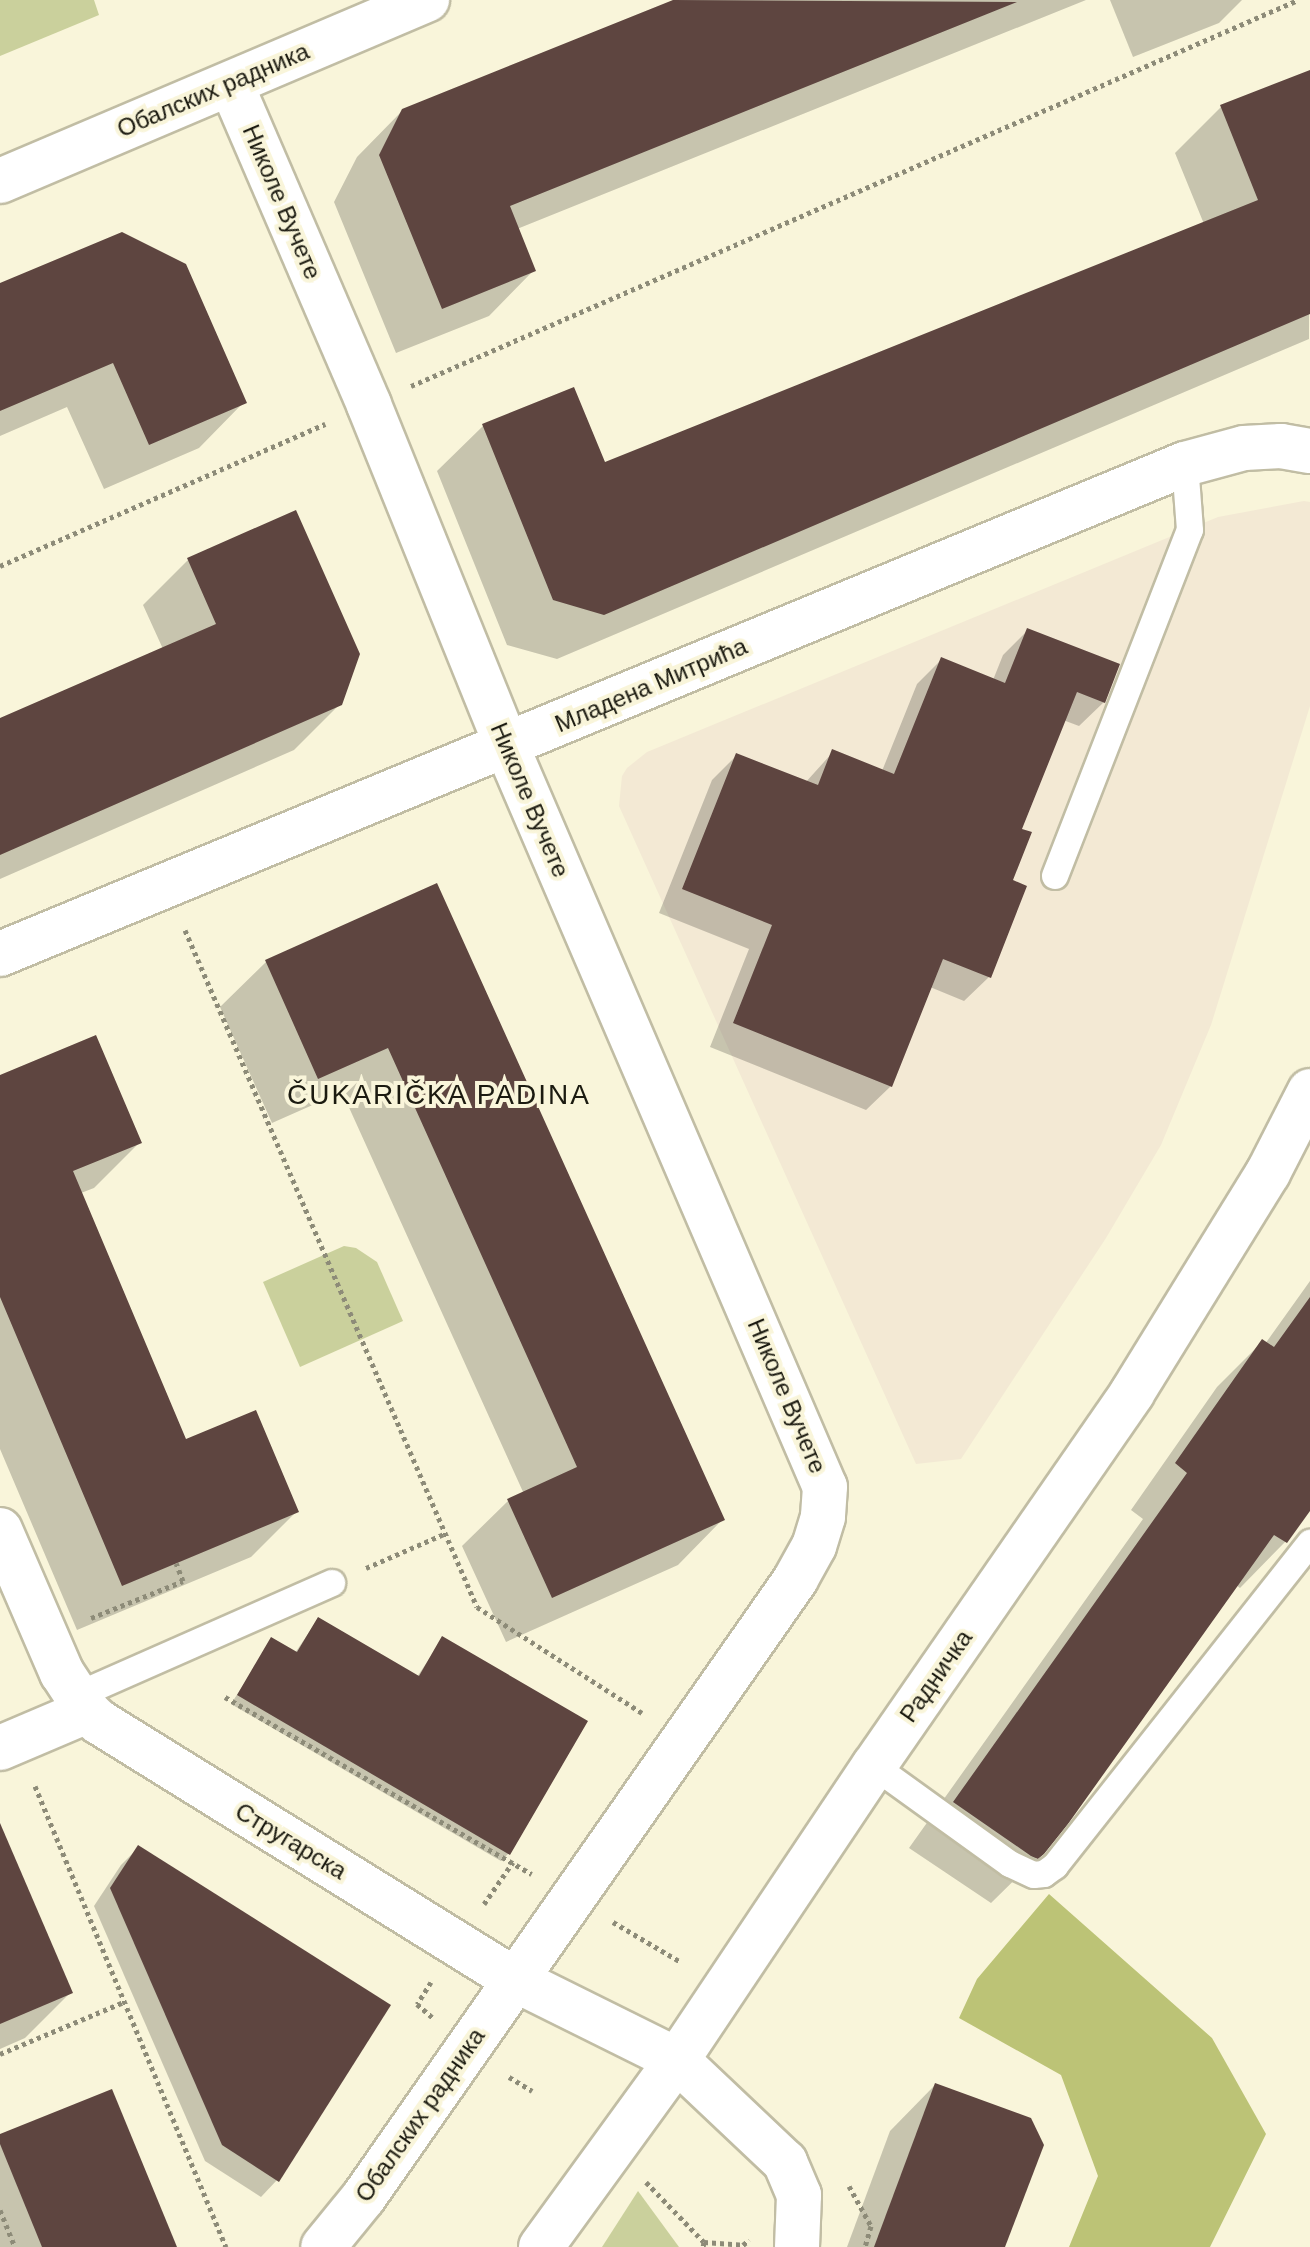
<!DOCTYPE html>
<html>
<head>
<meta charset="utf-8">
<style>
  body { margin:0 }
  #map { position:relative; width:1310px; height:2247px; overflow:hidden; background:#f9f5da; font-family:Helvetica,sans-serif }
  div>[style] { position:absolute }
  .education>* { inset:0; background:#f3e9d4 }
  .green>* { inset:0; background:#cad09c }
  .forest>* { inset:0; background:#bcc376 }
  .shadow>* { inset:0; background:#0003 }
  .building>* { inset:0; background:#5e4540 }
  .path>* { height:5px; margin-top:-2.5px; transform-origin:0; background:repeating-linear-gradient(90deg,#8d8b78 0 4px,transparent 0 8px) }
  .roads { filter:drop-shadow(2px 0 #c1bda4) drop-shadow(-2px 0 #c1bda4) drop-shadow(0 2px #c1bda4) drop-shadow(0 -2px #c1bda4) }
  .service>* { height:26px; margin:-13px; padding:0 13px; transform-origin:13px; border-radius:13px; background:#fff }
  .minor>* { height:44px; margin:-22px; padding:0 22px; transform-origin:22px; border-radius:22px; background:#fff }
  .tertiary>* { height:44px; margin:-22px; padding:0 22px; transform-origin:22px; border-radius:22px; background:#fff }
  span { translate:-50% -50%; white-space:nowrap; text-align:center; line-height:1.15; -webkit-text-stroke:8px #f9f5da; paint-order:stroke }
  .street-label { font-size:24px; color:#1b1a10 }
  .quarter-label { font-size:28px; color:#1b1a10; letter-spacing:2px }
</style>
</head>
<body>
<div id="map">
  <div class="education">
    <div style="clip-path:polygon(1304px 501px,1310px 502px,1310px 706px,1211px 1025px,1161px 1145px,1106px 1238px,961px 1459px,916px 1464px,619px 806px,622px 776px,627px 768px,647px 752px,1218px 517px)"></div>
  </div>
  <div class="green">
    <div style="clip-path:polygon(0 0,94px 0,99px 15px,0 56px)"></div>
    <div style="clip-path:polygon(344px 1246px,356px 1248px,377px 1262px,403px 1321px,300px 1367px,263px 1282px)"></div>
    <div style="clip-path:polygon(638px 2191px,679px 2247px,602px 2247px)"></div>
  </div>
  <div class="forest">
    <div style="clip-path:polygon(1049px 1894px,1212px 2038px,1266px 2134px,1210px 2247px,1069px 2247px,1098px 2176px,1061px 2075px,959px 2018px,977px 1979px)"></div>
  </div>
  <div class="shadow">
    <div style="clip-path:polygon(679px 0,1086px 0,517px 229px,534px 270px,489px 316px,396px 353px,334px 202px,357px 157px,403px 110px)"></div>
    <div style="clip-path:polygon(1110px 0,1242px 0,1219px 23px,1133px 57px)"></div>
    <div style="clip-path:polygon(1310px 72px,1309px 339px,557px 659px,507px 645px,437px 471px,483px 426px,604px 465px,1204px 224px,1175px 153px,1221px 107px)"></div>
    <div style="clip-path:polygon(0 286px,244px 402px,199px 448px,104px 489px,67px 407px,0 436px)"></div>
    <div style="clip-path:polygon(188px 560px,340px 704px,294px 750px,0 879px,0 721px,163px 649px,143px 605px)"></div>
    <div style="clip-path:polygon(1028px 630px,1104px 702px,1079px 726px,1063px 720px,1020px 830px,989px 977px,964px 1001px,930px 987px,891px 1086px,866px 1110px,710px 1047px,749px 949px,659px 913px,712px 780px,737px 755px,805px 783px,833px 752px,882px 771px,917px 684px,941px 660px,993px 680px,1003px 655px)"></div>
    <div style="clip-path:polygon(436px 885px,723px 1519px,678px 1565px,506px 1642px,462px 1546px,508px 1501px,524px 1494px,342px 1092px,272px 1123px,220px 1007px,266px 962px)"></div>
    <div style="clip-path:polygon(0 1077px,140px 1142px,94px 1188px,81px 1193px,185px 1442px,297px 1511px,251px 1557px,77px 1630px,0 1449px)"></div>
    <div style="clip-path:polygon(1310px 1281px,1310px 1508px,1285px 1542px,1240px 1588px,1236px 1585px,1042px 1853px,991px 1903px,909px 1848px,1143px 1519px,1131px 1510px,1217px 1387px,1262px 1342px,1265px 1344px)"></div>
    <div style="clip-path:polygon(318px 1619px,417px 1677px,443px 1638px,509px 1853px,501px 1861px,231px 1704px,272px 1640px,295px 1653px)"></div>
    <div style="clip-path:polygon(138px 1848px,277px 2180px,261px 2197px,205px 2161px,94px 1906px,121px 1865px)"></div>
    <div style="clip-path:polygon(0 1856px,71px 1992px,25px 2038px,0 2049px)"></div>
    <div style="clip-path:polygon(935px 2085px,1003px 2247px,847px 2247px,890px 2131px)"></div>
    <div style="clip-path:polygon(0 2137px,175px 2247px,0 2247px)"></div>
  </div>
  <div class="building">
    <div style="clip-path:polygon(673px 0,1017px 2px,510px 206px,536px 271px,442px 309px,379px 155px,402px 109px)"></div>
    <div style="clip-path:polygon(1310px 70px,1310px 314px,604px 615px,553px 600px,482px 424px,574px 387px,605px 462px,1258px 200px,1220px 105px)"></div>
    <div style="clip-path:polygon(122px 232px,186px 264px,247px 403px,149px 445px,113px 363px,0 411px,0 283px)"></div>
    <div style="clip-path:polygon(296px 510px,360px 654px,342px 705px,0 855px,0 718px,216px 624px,187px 558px)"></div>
    <div style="clip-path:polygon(1027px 628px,1120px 664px,1105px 703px,1077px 692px,1022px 829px,1032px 832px,1013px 880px,1027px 886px,991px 978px,943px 959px,892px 1087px,733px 1023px,772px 925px,682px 889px,736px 753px,818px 785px,832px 749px,894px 774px,941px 657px,1005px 683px)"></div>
    <div style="clip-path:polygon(437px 883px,725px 1520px,552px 1598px,507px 1499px,577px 1467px,388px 1048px,318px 1079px,265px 960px)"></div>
    <div style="clip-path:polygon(96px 1035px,142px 1143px,73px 1171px,186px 1439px,256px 1410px,299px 1512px,122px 1586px,0 1297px,0 1075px)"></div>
    <div style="clip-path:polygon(1310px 1297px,1310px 1511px,1287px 1543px,1274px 1535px,1068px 1824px,1044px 1854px,1038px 1859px,1031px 1856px,953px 1802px,1187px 1473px,1175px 1463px,1262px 1339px,1274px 1347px)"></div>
    <div style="clip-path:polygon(318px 1617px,419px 1676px,442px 1636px,588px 1721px,510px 1855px,237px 1695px,271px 1637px,297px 1652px)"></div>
    <div style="clip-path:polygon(0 1823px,73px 1993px,0 2024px)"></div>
    <div style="clip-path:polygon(138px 1845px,391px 2005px,279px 2182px,222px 2145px,110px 1888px)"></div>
    <div style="clip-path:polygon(935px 2083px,1031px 2118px,1044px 2145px,1005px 2247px,874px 2247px)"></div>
    <div style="clip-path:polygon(112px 2089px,177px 2247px,42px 2247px,0 2144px,0 2134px)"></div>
  </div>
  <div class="path">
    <div style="left:411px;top:386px;width:967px;rotate:-23.52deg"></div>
    <div style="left:0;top:566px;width:355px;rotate:-23.6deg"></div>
    <div style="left:185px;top:930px;width:737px;rotate:66.67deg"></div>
    <div style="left:477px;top:1607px;width:196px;rotate:32.7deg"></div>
    <div style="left:366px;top:1568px;width:87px;rotate:-23.6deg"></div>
    <div style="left:91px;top:1618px;width:99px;rotate:-21.9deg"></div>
    <div style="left:183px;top:1581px;width:19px;rotate:-111deg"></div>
    <div style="left:225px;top:1697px;width:354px;rotate:30deg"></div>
    <div style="left:35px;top:1786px;width:499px;rotate:67.5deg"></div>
    <div style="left:484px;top:1904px;width:51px;rotate:-55.4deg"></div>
    <div style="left:613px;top:1922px;width:79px;rotate:30.5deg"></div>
    <div style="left:431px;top:1982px;width:26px;rotate:122deg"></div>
    <div style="left:417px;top:2004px;width:20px;rotate:41deg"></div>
    <div style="left:0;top:2054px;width:134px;rotate:-22.8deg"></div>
    <div style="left:509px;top:2077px;width:27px;rotate:31deg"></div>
    <div style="left:646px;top:2182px;width:83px;rotate:46deg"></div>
    <div style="left:704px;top:2242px;width:5px;rotate:101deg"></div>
    <div style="left:849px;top:2186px;width:46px;rotate:61.2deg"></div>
    <div style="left:871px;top:2226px;width:22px;rotate:106deg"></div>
    <div style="left:0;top:2210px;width:40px;rotate:68deg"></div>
    <div style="left:704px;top:2242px;width:39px;rotate:4deg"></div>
    <div style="left:743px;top:2245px;width:8px;rotate:-40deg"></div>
  </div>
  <div class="roads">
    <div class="service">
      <div style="left:1055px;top:876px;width:371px;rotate:-68.7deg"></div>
      <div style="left:1190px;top:530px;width:66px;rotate:-94.3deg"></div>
      <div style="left:76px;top:1696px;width:280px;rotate:-23.8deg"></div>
      <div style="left:874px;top:1766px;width:168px;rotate:35.8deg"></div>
      <div style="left:1010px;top:1864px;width:26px;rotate:25deg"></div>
      <div style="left:1034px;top:1875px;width:10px;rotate:-6deg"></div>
      <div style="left:1044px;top:1874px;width:14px;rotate:-36deg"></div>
      <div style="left:1055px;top:1866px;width:412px;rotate:-51.7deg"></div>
    </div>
    <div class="minor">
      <div style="left:231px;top:84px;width:349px;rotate:66.7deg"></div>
      <div style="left:369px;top:405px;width:369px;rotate:68deg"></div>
      <div style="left:507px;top:747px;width:805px;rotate:66.75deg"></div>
      <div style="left:825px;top:1487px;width:30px;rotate:94deg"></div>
      <div style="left:823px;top:1517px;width:30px;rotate:107deg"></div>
      <div style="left:814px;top:1546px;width:38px;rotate:119deg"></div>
      <div style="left:796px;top:1579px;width:755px;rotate:124.97deg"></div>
      <div style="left:363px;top:2198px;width:63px;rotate:129.2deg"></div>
      <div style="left:0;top:181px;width:464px;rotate:-23deg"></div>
      <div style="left:0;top:954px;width:1282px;rotate:-22.47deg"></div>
      <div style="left:1185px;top:464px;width:61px;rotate:-15.2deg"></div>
      <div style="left:1244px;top:448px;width:37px;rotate:-3deg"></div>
      <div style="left:1281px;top:446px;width:29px;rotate:10deg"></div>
      <div style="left:0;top:1530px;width:156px;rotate:66.6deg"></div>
      <div style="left:62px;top:1673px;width:45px;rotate:56.7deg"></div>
      <div style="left:87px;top:1711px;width:16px;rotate:43deg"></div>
      <div style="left:99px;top:1722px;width:488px;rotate:31.8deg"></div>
      <div style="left:514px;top:1979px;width:182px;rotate:26.4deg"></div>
      <div style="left:677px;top:2060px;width:149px;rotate:43.4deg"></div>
      <div style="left:785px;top:2162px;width:36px;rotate:67deg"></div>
      <div style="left:799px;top:2195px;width:52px;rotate:92.2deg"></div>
      <div style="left:0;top:1748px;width:95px;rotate:-23deg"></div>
    </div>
    <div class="tertiary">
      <div style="left:541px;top:2247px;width:231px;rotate:-54deg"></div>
      <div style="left:677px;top:2060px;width:354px;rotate:-56.2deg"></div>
      <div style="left:874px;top:1766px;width:454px;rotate:-55.3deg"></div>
      <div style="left:1132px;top:1393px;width:259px;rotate:-58.3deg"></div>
      <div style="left:1268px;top:1173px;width:92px;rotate:-62.9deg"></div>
    </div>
  </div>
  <div class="street-label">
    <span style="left:213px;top:90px;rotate:-23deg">Обалских радника</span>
    <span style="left:282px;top:202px;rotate:67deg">Николе Вучете</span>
    <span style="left:651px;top:685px;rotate:-23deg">Младена Митрића</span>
    <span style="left:530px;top:800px;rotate:67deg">Николе Вучете</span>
    <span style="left:787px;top:1396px;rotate:67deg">Николе Вучете</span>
    <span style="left:936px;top:1676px;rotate:-55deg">Радничка</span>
    <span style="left:291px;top:1841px;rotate:31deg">Стругарска</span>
    <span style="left:420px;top:2115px;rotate:-55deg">Обалских радника</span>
  </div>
  <div class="quarter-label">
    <span style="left:439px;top:1095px">ČUKARIČKA PADINA</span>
  </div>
</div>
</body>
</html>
